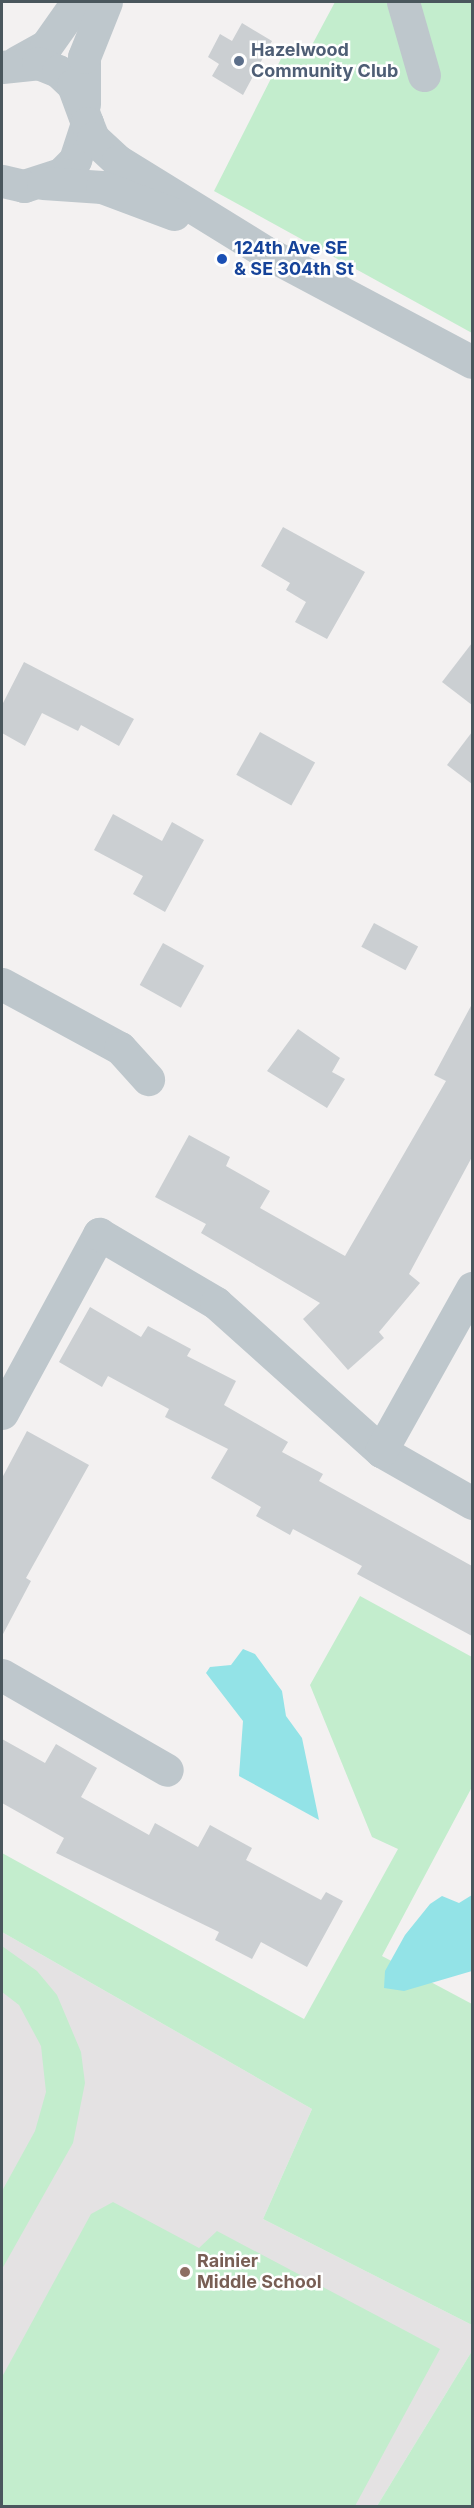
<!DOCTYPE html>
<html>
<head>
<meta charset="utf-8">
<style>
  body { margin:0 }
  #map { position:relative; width:474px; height:2508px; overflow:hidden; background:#f3f1f1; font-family:Inter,sans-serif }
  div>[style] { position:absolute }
  .education>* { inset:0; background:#e4e2e3 }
  .green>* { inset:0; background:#c3edcd }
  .water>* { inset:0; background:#93e3e7 }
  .building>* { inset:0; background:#cbcfd2; transform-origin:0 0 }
  .minor>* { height:33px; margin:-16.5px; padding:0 16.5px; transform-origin:16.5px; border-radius:16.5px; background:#bec7cc }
  .dots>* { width:16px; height:16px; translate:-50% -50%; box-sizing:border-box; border:3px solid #fff; border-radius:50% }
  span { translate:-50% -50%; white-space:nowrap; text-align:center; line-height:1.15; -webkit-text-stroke:5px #fff; paint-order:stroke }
  .service-label { font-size:18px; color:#4e5e75; font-weight:700 }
  .left { translate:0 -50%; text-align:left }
  .transit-label { font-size:18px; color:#164399; font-weight:700 }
  .education-label { font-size:18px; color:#785e54; font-weight:700 }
  .frame { position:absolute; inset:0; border:3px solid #4a575d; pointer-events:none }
</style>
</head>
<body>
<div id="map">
  <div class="education">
    <div style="clip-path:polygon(2px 1932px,312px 2109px,263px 2219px,472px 2325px,472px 2351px,377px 2506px,2px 2506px)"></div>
  </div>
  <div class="green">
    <div style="clip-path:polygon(335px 2px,472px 2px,472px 333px,214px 191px,287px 47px,305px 58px)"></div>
    <div style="clip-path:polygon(360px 1596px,472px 1657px,472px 1787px,382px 1956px,472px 2004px,472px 2325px,263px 2219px,312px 2109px,2px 1932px,2px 1853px,304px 2019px,398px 1849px,372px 1837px,310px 1685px)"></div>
    <div style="clip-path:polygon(2px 1946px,37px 1971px,57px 1995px,81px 2052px,85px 2083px,73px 2143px,2px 2269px,2px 2191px,35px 2131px,46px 2092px,41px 2046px,19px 2005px,2px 1992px)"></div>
    <div style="clip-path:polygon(113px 2202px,199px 2248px,217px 2231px,440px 2349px,355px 2506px,2px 2506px,2px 2377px,91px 2214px)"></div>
    <div style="clip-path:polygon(472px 2351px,472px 2506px,377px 2506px)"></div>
  </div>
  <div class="water">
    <div style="clip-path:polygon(243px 1649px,255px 1654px,282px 1691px,286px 1716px,302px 1738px,319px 1820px,239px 1776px,243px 1721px,206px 1673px,210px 1667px,231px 1665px)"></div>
    <div style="clip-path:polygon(472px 1895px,472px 1971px,404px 1991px,384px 1988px,385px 1971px,405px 1935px,430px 1904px,442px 1896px,459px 1903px)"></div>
  </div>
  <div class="building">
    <div style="clip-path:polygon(242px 23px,272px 41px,243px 95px,212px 76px,219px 64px,208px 57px,220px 34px,232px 41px)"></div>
    <div style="clip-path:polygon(283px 527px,365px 572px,327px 639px,295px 622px,306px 602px,286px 590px,290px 583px,261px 566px)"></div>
    <div style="clip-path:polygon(472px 643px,472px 705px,442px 682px)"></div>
    <div style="clip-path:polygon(24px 662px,134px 719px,119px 746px,81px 725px,78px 731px,42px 713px,25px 746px,2px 733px,2px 705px)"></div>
    <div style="left:260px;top:732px;width:63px;height:49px;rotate:29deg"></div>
    <div style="clip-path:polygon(472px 732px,472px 784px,447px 765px)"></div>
    <div style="clip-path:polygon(113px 814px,162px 841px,172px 822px,204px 840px,165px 912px,133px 894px,143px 876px,94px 850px)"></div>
    <div style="left:374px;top:923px;width:50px;height:27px;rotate:28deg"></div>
    <div style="left:163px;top:943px;width:47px;height:48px;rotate:29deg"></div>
    <div style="clip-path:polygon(472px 1004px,472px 1157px,409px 1274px,420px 1283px,379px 1332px,384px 1338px,348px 1370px,303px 1319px,320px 1303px,201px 1233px,206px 1224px,155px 1197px,189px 1135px,230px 1157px,226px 1166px,270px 1191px,260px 1208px,345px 1256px,446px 1081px,434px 1075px)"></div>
    <div style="clip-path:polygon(298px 1029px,340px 1058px,332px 1072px,345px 1079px,327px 1108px,267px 1071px)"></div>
    <div style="clip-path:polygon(90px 1307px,141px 1337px,148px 1326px,191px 1349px,187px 1356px,236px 1381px,224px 1405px,288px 1442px,282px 1452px,323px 1474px,319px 1481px,472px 1566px,472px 1636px,357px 1574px,362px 1566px,293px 1529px,290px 1535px,256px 1516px,261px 1507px,211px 1478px,228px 1449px,165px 1417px,169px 1409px,108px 1376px,102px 1387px,59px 1362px)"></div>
    <div style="clip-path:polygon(27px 1431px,89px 1465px,26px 1578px,31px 1581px,2px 1636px,2px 1478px)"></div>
    <div style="clip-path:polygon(2px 1739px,45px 1763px,56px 1744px,97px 1768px,81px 1797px,149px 1835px,155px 1823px,198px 1847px,210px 1825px,252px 1848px,246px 1860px,321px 1900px,326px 1892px,343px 1901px,307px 1967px,261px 1942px,252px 1959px,215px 1940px,219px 1932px,56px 1853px,64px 1838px,2px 1803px)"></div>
  </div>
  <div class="minor">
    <div style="left:403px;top:2px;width:76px;rotate:74deg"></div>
    <div style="left:17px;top:62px;width:33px;rotate:-29deg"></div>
    <div style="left:46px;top:46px;width:54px;rotate:-54.8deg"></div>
    <div style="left:2px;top:67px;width:36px;rotate:-6deg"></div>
    <div style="left:38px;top:63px;width:22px;rotate:22deg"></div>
    <div style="left:58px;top:71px;width:21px;rotate:43deg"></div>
    <div style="left:73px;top:85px;width:40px;rotate:69.8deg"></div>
    <div style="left:87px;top:123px;width:39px;rotate:108deg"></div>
    <div style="left:75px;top:160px;width:20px;rotate:135deg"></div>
    <div style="left:61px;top:174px;width:39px;rotate:162deg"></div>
    <div style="left:24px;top:186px;width:23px;rotate:-167deg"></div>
    <div style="left:84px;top:104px;width:47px;rotate:-90deg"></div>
    <div style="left:84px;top:57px;width:59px;rotate:-68.2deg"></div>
    <div style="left:87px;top:123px;width:16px;rotate:68deg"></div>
    <div style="left:93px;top:138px;width:34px;rotate:43deg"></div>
    <div style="left:118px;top:161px;width:175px;rotate:31.7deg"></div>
    <div style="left:267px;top:253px;width:232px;rotate:28deg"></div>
    <div style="left:43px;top:183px;width:59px;rotate:3.9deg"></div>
    <div style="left:102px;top:187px;width:77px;rotate:20.6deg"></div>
    <div style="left:2px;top:984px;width:134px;rotate:28.5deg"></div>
    <div style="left:120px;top:1048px;width:42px;rotate:47.9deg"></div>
    <div style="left:2px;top:1413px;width:204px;rotate:-61.5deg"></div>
    <div style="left:99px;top:1234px;width:136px;rotate:30.5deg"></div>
    <div style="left:216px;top:1303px;width:222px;rotate:41.9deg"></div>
    <div style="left:381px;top:1451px;width:105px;rotate:29.7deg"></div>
    <div style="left:381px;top:1451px;width:187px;rotate:-60.8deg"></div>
    <div style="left:2px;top:1675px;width:190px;rotate:29.9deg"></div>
  </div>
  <div class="dots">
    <div style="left:239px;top:61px;background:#5c6f8a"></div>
    <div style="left:222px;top:259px;background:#1a4fb4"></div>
    <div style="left:185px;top:2272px;background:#8d6e63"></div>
  </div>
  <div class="service-label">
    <span class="left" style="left:251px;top:61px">Hazelwood<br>Community Club</span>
  </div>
  <div class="transit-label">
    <span class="left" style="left:234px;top:259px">124th Ave SE<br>&amp; SE 304th St</span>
  </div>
  <div class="education-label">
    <span class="left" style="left:197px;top:2272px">Rainier<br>Middle School</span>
  </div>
  <div class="frame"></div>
</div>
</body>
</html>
